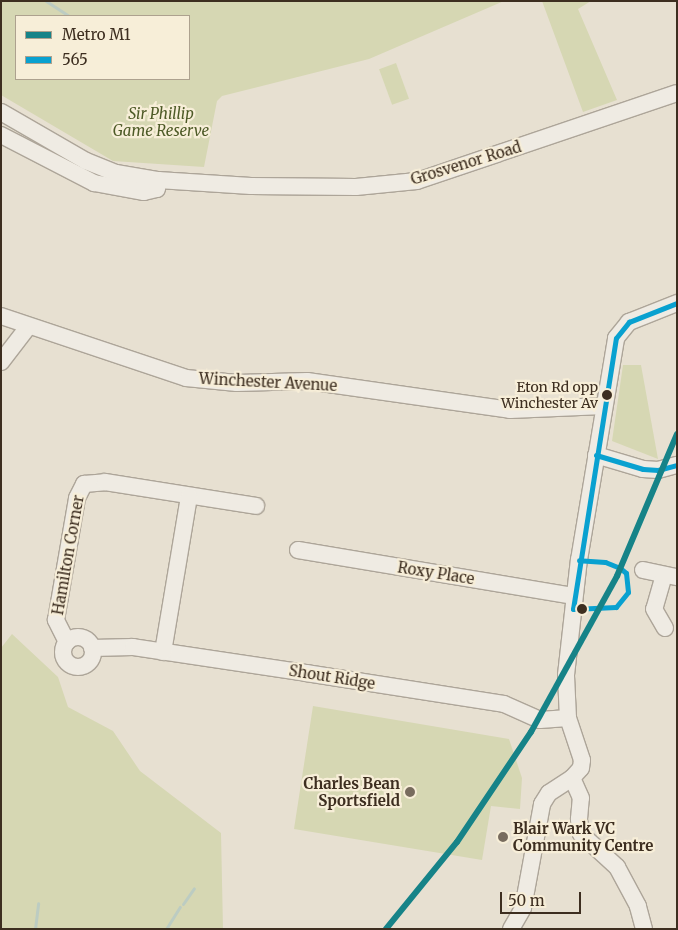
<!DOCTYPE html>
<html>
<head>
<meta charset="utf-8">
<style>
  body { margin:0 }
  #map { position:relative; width:678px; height:930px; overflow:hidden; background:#e7e0d1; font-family:Merriweather,serif }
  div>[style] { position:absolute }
  .green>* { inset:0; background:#d6d7b3; transform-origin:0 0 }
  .stream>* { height:3px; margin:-1.5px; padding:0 1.5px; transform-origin:1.5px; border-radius:1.5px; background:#bcccc2 }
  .roads { filter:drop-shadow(1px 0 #ada599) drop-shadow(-1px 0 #ada599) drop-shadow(0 1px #ada599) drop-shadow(0 -1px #ada599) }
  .minor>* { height:16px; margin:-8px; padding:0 8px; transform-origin:8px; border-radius:8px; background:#efebe3 }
  .minor>.ring { margin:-8px; padding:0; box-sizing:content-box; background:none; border:16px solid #efebe3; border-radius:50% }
  .bus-1>* { height:5px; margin:-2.5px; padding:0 2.5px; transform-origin:2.5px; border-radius:2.5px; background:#09a1d0 }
  .metro-1>* { height:6px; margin:-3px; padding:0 3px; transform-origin:3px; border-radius:3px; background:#168388 }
  .dots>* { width:14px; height:14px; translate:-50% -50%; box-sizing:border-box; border:2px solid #f7eed8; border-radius:50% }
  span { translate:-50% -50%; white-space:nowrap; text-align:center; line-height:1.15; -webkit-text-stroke:4.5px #f7eed8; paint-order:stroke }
  .bus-label { font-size:14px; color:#3d2e20 }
  .right { translate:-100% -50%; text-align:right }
  .park-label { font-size:15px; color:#4d5a26; font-style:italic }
  .street-label { font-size:15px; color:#3d2e20 }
  .poi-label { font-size:15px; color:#3d2e20; font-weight:700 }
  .left { translate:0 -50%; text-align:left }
  .frame { position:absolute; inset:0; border:2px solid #3d2e20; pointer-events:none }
  .legend { position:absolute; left:15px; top:15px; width:175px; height:65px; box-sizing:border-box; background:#f7eed8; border:1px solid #ada18e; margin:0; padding:6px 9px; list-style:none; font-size:15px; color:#3d2e20 }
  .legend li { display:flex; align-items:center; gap:10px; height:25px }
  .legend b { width:25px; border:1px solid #ada18e }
  .scale { position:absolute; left:500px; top:892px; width:81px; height:22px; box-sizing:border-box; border:2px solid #3d2e20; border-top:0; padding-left:6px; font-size:15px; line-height:18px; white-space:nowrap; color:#3d2e20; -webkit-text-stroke:4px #f7eed8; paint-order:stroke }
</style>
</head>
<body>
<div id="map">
  <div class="green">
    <div style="clip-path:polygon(evenodd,1px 1px,504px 1px,369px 59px,222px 96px,217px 101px,204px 167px,113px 161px,1px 95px,1px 1px,189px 16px,189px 79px,16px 79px,16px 16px,189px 16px)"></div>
    <div style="clip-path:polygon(542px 1px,591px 1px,578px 9px,617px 100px,583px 112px)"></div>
    <div style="left:396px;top:63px;width:38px;height:18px;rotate:70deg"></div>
    <div style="clip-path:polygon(623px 365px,641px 365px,658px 459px,612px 441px)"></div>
    <div style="clip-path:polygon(12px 634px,58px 677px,68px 707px,113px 731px,140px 771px,221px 833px,223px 929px,1px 929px,1px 648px)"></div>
    <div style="clip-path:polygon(313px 706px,509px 739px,522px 778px,520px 809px,491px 806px,482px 860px,294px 829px)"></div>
  </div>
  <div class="stream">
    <div style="left:46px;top:1px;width:27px;rotate:33deg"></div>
    <div style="left:183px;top:904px;width:19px;rotate:-55deg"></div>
    <div style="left:35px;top:929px;width:26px;rotate:-83deg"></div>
    <div style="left:166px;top:929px;width:26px;rotate:-58deg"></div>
  </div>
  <div class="roads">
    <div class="minor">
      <div style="left:1px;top:112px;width:98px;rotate:30deg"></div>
      <div style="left:86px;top:161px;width:32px;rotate:22deg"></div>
      <div style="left:116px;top:173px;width:43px;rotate:9.5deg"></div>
      <div style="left:158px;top:180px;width:93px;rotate:3.7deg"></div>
      <div style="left:251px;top:186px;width:105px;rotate:0.5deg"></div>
      <div style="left:356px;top:187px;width:61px;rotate:-5.6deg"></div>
      <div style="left:417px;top:181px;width:274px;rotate:-18.7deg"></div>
      <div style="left:1px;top:135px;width:105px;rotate:27.3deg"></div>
      <div style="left:94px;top:183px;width:51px;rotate:10.2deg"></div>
      <div style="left:144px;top:192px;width:13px;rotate:-13deg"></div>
      <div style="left:157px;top:189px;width:9px;rotate:-84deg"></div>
      <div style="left:1px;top:316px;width:195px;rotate:18.5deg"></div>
      <div style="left:186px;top:378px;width:51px;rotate:5.6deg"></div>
      <div style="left:237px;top:383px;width:70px;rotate:-1.6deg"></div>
      <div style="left:307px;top:381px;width:205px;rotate:8.1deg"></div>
      <div style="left:510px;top:410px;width:94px;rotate:-2.4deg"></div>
      <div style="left:1px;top:362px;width:44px;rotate:-52.4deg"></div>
      <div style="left:596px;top:455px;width:49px;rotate:16.6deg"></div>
      <div style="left:643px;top:469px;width:15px;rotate:4deg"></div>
      <div style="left:658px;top:470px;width:20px;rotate:-15deg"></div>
      <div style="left:298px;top:550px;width:280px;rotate:9.5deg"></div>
      <div style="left:643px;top:570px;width:35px;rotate:12deg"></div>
      <div style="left:664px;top:575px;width:35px;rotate:106deg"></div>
      <div style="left:654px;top:609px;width:22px;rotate:60deg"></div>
      <div class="ring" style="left:63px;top:637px;width:14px;height:14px"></div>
      <div style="left:67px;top:642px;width:25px;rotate:-117deg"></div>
      <div style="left:56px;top:620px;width:124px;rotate:-80.2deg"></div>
      <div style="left:77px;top:498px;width:16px;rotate:-63deg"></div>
      <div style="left:84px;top:484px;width:21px;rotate:-5deg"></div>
      <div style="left:105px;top:482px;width:153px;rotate:9deg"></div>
      <div style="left:92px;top:648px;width:41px;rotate:-1.4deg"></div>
      <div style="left:133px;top:647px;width:175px;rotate:8.5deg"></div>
      <div style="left:306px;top:673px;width:200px;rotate:8.9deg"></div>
      <div style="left:504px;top:704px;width:39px;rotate:24deg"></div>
      <div style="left:540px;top:720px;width:28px;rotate:-4deg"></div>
      <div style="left:163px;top:652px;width:158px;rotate:-80.5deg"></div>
      <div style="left:511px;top:929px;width:24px;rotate:-60deg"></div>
      <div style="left:523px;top:908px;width:106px;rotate:-79.6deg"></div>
      <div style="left:542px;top:804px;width:13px;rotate:-58deg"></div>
      <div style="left:549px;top:793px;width:27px;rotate:-33deg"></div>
      <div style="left:644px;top:929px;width:24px;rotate:-105deg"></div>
      <div style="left:638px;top:906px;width:44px;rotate:-118.3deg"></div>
      <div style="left:617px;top:867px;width:49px;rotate:-137.5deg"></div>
      <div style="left:581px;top:834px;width:15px;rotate:-98deg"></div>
      <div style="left:579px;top:819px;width:21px;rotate:-85deg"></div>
      <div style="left:581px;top:798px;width:22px;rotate:-114deg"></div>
      <div style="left:572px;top:778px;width:13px;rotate:-48deg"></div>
      <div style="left:581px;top:768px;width:8px;rotate:-83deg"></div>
      <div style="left:582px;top:760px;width:44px;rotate:-108.4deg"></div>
      <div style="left:568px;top:718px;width:43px;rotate:-92.7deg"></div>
      <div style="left:566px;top:675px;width:116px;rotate:-83.6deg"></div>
      <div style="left:579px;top:560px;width:225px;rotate:-80.5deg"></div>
      <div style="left:616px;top:338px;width:21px;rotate:-51deg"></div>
      <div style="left:629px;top:322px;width:52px;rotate:-21.6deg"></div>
    </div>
  </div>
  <div class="bus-1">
    <div style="left:596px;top:455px;width:49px;rotate:16.6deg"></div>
    <div style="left:643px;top:469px;width:15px;rotate:4deg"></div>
    <div style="left:658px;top:470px;width:20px;rotate:-15deg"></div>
    <div style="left:573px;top:609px;width:274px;rotate:-81deg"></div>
    <div style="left:616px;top:338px;width:21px;rotate:-51deg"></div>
    <div style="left:629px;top:322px;width:52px;rotate:-21.6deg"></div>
    <div style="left:573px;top:609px;width:43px;rotate:-2.7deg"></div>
    <div style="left:616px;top:607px;width:19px;rotate:-51deg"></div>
    <div style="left:628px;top:592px;width:19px;rotate:-96deg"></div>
    <div style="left:626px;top:573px;width:8px;rotate:-140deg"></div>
    <div style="left:620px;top:568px;width:16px;rotate:-158deg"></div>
    <div style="left:605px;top:562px;width:26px;rotate:-176deg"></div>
  </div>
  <div class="metro-1">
    <div style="left:386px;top:929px;width:112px;rotate:-50.8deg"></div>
    <div style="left:457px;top:842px;width:133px;rotate:-56.1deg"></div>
    <div style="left:531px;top:732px;width:178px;rotate:-61.1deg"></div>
    <div style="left:617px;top:576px;width:154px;rotate:-67.1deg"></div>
  </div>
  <div class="dots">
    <div style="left:607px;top:395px;background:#3d2e20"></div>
    <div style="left:582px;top:609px;background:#3d2e20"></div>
    <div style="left:410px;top:792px;background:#786c5e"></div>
    <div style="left:503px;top:837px;background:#786c5e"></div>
  </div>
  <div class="bus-label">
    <span class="right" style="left:598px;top:395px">Eton Rd opp<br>Winchester Av</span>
  </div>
  <div class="park-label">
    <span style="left:161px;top:122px">Sir Phillip<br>Game Reserve</span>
  </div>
  <div class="street-label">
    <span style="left:466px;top:163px;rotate:-17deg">Grosvenor Road</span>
    <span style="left:268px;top:382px;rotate:3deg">Winchester Avenue</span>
    <span style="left:68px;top:555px;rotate:-80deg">Hamilton Corner</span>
    <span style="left:436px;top:573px;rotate:9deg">Roxy Place</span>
    <span style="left:332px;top:677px;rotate:9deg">Shout Ridge</span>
  </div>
  <div class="poi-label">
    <span class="right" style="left:400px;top:792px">Charles Bean<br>Sportsfield</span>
    <span class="left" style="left:513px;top:837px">Blair Wark VC<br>Community Centre</span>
  </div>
  <div class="frame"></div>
  <ul class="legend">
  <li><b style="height:6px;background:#168388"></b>Metro M1</li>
  <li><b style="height:6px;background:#09a1d0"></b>565</li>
  </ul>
  <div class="scale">50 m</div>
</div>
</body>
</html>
